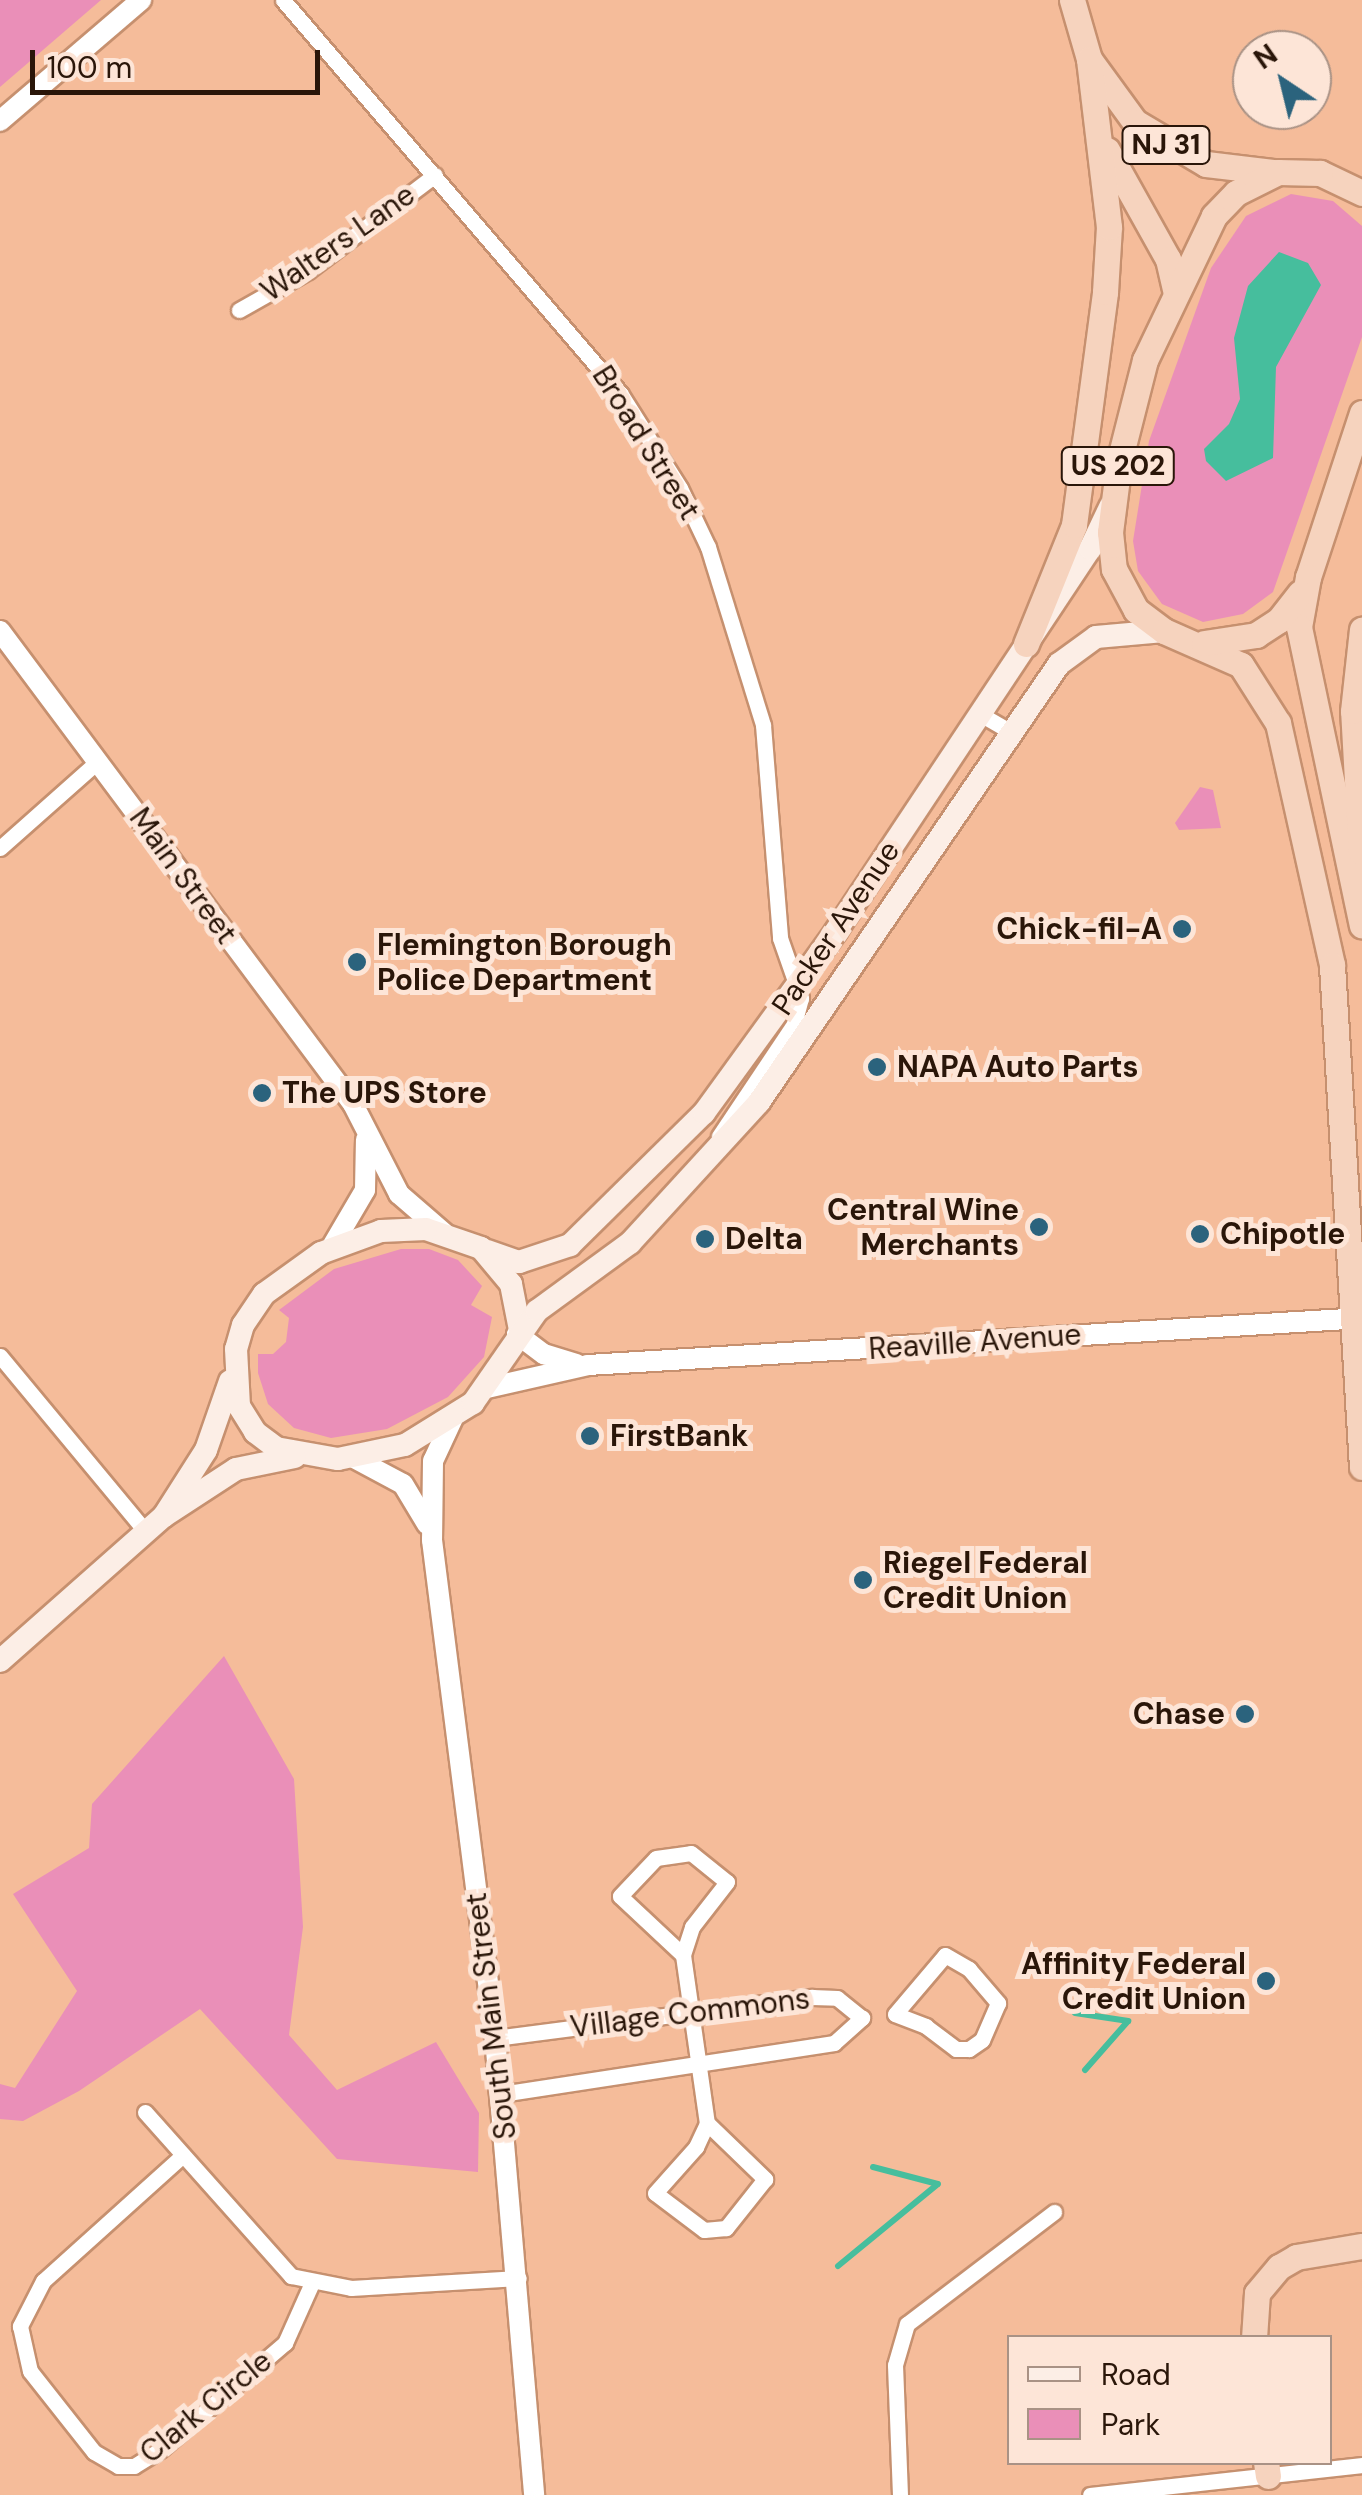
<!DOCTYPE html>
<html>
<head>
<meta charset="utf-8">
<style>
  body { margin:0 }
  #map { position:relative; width:1362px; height:2495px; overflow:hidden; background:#f5bc9a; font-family:"DM Sans",sans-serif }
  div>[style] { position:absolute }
  .green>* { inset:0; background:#ea8fb8 }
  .water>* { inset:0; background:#46be9d }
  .stream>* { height:6px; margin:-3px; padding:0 3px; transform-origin:3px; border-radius:3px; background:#46be9d }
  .roads { filter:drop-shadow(2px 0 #c6906f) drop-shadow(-2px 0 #c6906f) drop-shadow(0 2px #c6906f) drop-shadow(0 -2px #c6906f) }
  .minor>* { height:15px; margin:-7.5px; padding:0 7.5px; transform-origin:7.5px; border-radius:7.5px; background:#fff }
  .tertiary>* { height:20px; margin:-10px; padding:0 10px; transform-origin:10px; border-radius:10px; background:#fff }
  .secondary>* { height:22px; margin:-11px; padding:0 11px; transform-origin:11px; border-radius:11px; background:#fceee6 }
  .trunk>* { height:25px; margin:-12.5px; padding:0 12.5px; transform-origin:12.5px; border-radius:12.5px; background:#f6d3be }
  .dots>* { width:28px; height:28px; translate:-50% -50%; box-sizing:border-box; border:5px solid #fde5d7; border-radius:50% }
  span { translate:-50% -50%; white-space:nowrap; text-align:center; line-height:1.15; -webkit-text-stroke:10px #fde5d7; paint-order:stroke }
  .shield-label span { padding:2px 8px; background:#fde5d7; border:2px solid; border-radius:8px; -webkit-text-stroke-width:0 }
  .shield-label { font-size:28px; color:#2a1609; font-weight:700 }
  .street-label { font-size:30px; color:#2a1609 }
  .poi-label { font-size:30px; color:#2a1609; font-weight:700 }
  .right { translate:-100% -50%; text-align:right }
  .left { translate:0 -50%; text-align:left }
  .legend { position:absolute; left:1007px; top:2335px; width:325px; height:130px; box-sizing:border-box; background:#fde5d7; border:2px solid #a99285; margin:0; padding:12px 18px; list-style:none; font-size:30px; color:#2a1609 }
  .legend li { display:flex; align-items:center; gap:20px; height:50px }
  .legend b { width:50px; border:2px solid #a99285 }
  .north { position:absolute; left:1232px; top:30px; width:100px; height:100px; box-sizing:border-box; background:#fde5d7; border:2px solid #a99285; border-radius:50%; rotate:325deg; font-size:28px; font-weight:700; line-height:40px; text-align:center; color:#2a1609 }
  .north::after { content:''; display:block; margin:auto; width:35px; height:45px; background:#2b637d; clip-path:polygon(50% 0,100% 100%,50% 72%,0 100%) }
  .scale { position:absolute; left:30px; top:50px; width:290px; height:45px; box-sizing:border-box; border:5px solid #2a1609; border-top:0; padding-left:12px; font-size:30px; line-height:35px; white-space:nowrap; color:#2a1609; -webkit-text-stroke:8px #fde5d7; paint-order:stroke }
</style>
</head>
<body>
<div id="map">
  <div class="green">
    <div style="clip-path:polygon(0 0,101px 0,0 87px)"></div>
    <div style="clip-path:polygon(1291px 194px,1333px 201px,1362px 226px,1362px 337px,1273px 592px,1243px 614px,1203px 622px,1162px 604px,1138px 571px,1133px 541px,1149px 441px,1211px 268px,1246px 216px)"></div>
    <div style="clip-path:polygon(1200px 787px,1213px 790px,1221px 828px,1179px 830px,1175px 823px)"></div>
    <div style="clip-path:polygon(401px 1249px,429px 1249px,458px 1260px,482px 1286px,471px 1305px,492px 1317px,484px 1357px,448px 1397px,387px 1429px,331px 1438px,294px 1428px,268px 1404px,258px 1373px,258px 1354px,273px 1354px,286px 1342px,289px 1318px,279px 1310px,334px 1269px)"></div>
    <div style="clip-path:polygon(224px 1656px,294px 1779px,303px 1927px,289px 2035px,337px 2090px,436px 2042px,479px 2113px,478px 2172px,337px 2159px,200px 2009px,79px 2091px,23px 2121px,0 2119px,0 2084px,15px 2088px,77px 1991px,13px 1894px,89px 1848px,92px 1804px)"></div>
  </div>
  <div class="water">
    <div style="clip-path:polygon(1279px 252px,1308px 263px,1321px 285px,1276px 367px,1273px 458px,1226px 481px,1206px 461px,1204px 449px,1229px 424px,1240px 399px,1234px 338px,1248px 286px)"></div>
  </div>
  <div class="stream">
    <div style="left:1075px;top:2013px;width:54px;rotate:8.6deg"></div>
    <div style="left:1085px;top:2070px;width:65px;rotate:-48.7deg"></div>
    <div style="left:873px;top:2167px;width:67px;rotate:14.7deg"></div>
    <div style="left:838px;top:2266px;width:129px;rotate:-39.4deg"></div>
  </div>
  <div class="roads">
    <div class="minor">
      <div style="left:283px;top:0;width:518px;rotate:49.39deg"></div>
      <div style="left:620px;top:393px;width:112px;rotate:57.7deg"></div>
      <div style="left:680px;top:488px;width:65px;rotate:64.6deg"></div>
      <div style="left:708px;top:547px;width:186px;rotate:72.8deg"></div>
      <div style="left:763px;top:725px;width:214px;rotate:85.4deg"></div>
      <div style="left:780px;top:938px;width:64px;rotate:70.7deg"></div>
      <div style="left:801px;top:998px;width:27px;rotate:105deg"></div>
      <div style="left:794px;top:1024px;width:135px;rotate:123.8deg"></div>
      <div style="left:239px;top:310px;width:79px;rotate:-29.5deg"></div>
      <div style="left:308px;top:271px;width:159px;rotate:-37.1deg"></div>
      <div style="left:980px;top:714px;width:38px;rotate:30deg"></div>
      <div style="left:0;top:848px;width:131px;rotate:-41.6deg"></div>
      <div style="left:0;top:1356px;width:229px;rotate:50.3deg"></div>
      <div style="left:691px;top:1853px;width:46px;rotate:38.9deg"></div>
      <div style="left:727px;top:1882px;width:57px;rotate:127.9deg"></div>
      <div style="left:692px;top:1927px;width:29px;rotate:108deg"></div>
      <div style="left:683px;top:1955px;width:86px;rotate:-136.9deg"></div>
      <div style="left:620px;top:1896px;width:52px;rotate:-46.5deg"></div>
      <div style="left:656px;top:1858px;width:35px;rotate:-8deg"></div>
      <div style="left:683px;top:1955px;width:170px;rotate:81.9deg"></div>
      <div style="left:945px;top:1955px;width:28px;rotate:30deg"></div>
      <div style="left:969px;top:1969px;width:45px;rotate:49.5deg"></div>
      <div style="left:998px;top:2003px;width:40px;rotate:113.4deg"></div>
      <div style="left:982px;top:2040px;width:16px;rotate:145deg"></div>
      <div style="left:969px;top:2049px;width:13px;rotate:180deg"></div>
      <div style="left:956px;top:2049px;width:38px;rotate:-143deg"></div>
      <div style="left:926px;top:2026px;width:33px;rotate:-159deg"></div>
      <div style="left:895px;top:2014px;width:77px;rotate:-49.7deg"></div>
      <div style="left:495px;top:2038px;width:320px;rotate:-7.4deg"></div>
      <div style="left:812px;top:1997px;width:25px;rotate:2deg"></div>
      <div style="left:837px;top:1998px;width:32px;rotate:39deg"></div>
      <div style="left:501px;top:2094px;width:337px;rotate:-8.7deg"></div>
      <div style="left:834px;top:2043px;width:38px;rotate:-42deg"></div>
      <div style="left:145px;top:2112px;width:220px;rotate:48.3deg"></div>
      <div style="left:291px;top:2276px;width:61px;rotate:11.3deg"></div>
      <div style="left:351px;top:2288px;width:168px;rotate:-3.4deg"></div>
      <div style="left:707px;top:2123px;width:81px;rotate:44deg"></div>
      <div style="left:765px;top:2179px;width:63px;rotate:128.5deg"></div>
      <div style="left:726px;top:2228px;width:22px;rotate:175deg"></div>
      <div style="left:704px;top:2230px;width:61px;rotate:-142.9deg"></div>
      <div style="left:655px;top:2193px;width:62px;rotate:-48.3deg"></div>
      <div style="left:696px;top:2147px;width:26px;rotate:-65deg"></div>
      <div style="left:183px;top:2155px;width:188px;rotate:138deg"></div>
      <div style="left:43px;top:2281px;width:51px;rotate:117.1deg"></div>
      <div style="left:20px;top:2326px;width:46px;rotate:77.5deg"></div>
      <div style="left:30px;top:2371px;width:103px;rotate:51.7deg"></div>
      <div style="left:94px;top:2452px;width:28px;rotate:30deg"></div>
      <div style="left:118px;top:2466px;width:16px"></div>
      <div style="left:134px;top:2466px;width:31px;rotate:-32deg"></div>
      <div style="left:160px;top:2450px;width:165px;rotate:-40.6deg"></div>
      <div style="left:285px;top:2343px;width:64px;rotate:-65.9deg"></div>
      <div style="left:900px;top:2495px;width:130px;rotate:-92.2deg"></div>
      <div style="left:895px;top:2365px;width:43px;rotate:-73.7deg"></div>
      <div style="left:907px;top:2324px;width:185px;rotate:-37.3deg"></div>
      <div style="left:1090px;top:2495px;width:274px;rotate:-6.3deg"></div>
    </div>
    <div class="tertiary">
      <div style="left:0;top:121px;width:186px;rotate:-40.6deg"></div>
      <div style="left:0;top:631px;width:590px;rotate:53.27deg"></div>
      <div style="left:353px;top:1104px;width:101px;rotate:62.9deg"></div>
      <div style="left:399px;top:1194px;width:60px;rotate:40.9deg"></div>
      <div style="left:331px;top:1248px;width:67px;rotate:-59.6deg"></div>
      <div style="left:365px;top:1190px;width:50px;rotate:-88.9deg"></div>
      <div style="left:517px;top:1334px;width:34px;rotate:37deg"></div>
      <div style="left:544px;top:1354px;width:34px;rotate:17deg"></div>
      <div style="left:487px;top:1388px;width:104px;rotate:-12.8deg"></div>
      <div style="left:588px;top:1365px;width:775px;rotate:-3.47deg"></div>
      <div style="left:453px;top:1418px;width:47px;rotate:114.9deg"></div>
      <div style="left:433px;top:1461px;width:79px;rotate:90.7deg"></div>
      <div style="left:432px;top:1540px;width:502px;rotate:82.79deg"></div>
      <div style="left:495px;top:2038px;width:459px;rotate:85.1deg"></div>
      <div style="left:354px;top:1458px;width:55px;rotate:28deg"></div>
      <div style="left:403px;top:1484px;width:47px;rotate:59deg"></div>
    </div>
    <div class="secondary">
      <div style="left:487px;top:1251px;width:34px;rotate:19deg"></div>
      <div style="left:519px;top:1262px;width:54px;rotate:-18.4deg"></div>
      <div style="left:570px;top:1245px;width:188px;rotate:-44.6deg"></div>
      <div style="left:704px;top:1113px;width:225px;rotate:-54deg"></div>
      <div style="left:836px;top:931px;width:459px;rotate:-56.4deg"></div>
      <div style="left:1090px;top:549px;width:47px;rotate:-64.5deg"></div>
      <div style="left:520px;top:1330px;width:47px;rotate:-101.1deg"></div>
      <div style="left:511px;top:1284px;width:47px;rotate:-129.8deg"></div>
      <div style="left:481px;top:1248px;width:58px;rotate:-160.9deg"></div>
      <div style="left:426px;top:1229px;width:45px;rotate:177.5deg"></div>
      <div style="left:381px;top:1231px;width:64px;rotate:159.9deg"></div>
      <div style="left:321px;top:1253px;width:70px;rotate:144.3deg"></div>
      <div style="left:264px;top:1294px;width:37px;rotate:124deg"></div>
      <div style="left:243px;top:1325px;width:25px;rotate:106deg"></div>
      <div style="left:236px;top:1349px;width:57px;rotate:87deg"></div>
      <div style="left:239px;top:1406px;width:31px;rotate:58deg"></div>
      <div style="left:255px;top:1432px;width:26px;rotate:37deg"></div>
      <div style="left:276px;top:1448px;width:63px;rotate:10.1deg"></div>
      <div style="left:338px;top:1459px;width:68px;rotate:-11.8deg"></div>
      <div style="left:405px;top:1445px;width:80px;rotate:-31.7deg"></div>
      <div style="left:473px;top:1403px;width:112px;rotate:-55.2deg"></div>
      <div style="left:537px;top:1311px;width:115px;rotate:-36.2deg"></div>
      <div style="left:630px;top:1243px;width:191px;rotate:-47.5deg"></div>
      <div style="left:759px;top:1102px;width:531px;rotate:-55.59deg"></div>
      <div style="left:1059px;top:664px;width:46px;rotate:-36.1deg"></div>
      <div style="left:1096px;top:637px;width:68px;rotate:-5deg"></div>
      <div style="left:164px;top:1516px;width:78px;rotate:-57.5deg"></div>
      <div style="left:206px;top:1450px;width:73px;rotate:-70.8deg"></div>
      <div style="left:0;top:1661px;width:219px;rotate:-41.5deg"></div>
      <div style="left:164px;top:1516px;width:86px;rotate:-33.1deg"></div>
      <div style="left:236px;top:1469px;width:60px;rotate:-11.5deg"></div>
    </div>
    <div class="trunk">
      <div style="left:1072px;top:0;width:61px;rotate:73.9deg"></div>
      <div style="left:1089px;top:59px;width:78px;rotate:53.9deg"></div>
      <div style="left:1135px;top:122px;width:82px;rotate:30.6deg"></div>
      <div style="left:1206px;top:164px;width:67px;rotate:6.8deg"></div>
      <div style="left:1107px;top:150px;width:125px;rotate:60.8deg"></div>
      <div style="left:1168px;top:259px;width:32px;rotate:77deg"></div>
      <div style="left:1362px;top:193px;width:47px;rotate:-154.5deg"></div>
      <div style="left:1320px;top:173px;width:42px;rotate:-178.6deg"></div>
      <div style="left:1278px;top:172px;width:47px;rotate:153.4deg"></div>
      <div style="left:1236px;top:193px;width:32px;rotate:134deg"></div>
      <div style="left:1214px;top:216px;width:160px;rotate:115.6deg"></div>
      <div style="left:1145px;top:360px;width:105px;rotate:104.3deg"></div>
      <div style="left:1119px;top:462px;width:71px;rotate:97.3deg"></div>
      <div style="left:1110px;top:532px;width:37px;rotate:84deg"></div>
      <div style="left:1114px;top:569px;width:47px;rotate:61.8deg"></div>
      <div style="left:1136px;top:610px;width:35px;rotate:37deg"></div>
      <div style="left:1164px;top:631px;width:84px;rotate:23.8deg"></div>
      <div style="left:1241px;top:665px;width:69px;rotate:57.5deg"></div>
      <div style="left:1278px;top:723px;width:248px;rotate:77.4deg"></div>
      <div style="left:1332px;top:965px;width:503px;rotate:86.58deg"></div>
      <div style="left:1362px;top:413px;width:173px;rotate:108.2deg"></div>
      <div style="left:1308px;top:577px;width:51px;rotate:100.2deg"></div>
      <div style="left:1299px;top:627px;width:305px;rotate:78.1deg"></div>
      <div style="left:1204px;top:643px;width:53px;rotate:-8.7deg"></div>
      <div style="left:1256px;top:635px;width:27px;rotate:-33deg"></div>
      <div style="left:1279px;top:620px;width:34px;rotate:-52deg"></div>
      <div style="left:1026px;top:644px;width:128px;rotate:-68deg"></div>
      <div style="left:1074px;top:525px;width:235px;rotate:-82.4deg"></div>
      <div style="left:1105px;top:292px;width:65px;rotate:-86.5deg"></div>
      <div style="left:1109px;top:227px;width:169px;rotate:-96.8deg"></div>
      <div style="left:1361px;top:852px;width:141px;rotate:-93.2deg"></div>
      <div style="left:1353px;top:711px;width:82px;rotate:-83.7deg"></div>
      <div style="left:1254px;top:2338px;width:45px;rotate:-86.2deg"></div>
      <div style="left:1257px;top:2293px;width:34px;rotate:-50deg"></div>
      <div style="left:1279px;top:2267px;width:20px;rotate:-30deg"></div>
      <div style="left:1296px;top:2257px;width:67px;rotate:-9.5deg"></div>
      <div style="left:1266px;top:2462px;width:14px;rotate:82deg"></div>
    </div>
  </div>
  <div class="dots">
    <div style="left:1182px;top:929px;background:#2b637d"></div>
    <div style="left:357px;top:962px;background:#2b637d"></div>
    <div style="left:877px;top:1067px;background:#2b637d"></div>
    <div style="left:262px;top:1093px;background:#2b637d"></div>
    <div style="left:1039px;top:1227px;background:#2b637d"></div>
    <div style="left:1200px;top:1234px;background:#2b637d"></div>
    <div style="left:705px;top:1239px;background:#2b637d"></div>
    <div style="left:590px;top:1436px;background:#2b637d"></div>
    <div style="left:863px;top:1580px;background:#2b637d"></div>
    <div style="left:1245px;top:1714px;background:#2b637d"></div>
    <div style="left:1266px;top:1981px;background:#2b637d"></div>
  </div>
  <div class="shield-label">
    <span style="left:1166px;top:145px">NJ 31</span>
    <span style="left:1118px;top:466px">US 202</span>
  </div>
  <div class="street-label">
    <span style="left:338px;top:243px;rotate:-35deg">Walters Lane</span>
    <span style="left:646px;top:443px;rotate:58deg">Broad Street</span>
    <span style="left:183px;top:876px;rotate:54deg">Main Street</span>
    <span style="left:836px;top:928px;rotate:-56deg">Packer Avenue</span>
    <span style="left:975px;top:1342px;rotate:-4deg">Reaville Avenue</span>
    <span style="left:690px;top:2013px;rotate:-7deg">Village Commons</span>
    <span style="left:491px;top:2016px;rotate:-97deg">South Main Street</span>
    <span style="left:206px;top:2407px;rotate:-39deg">Clark Circle</span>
  </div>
  <div class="poi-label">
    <span class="right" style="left:1162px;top:929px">Chick-fil-A</span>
    <span class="left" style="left:377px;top:962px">Flemington Borough<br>Police Department</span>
    <span class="left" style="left:897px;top:1067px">NAPA Auto Parts</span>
    <span class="left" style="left:282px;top:1093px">The UPS Store</span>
    <span class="right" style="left:1019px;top:1227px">Central Wine<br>Merchants</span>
    <span class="left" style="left:1220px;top:1234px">Chipotle</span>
    <span class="left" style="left:725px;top:1239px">Delta</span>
    <span class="left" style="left:610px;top:1436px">FirstBank</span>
    <span class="left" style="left:883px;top:1580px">Riegel Federal<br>Credit Union</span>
    <span class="right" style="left:1225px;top:1714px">Chase</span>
    <span class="right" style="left:1246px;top:1981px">Affinity Federal<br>Credit Union</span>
  </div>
  <ul class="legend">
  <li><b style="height:12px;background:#fceee6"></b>Road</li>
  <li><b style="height:28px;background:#ea8fb8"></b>Park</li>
  </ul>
  <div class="north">N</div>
  <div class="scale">100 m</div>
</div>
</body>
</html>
